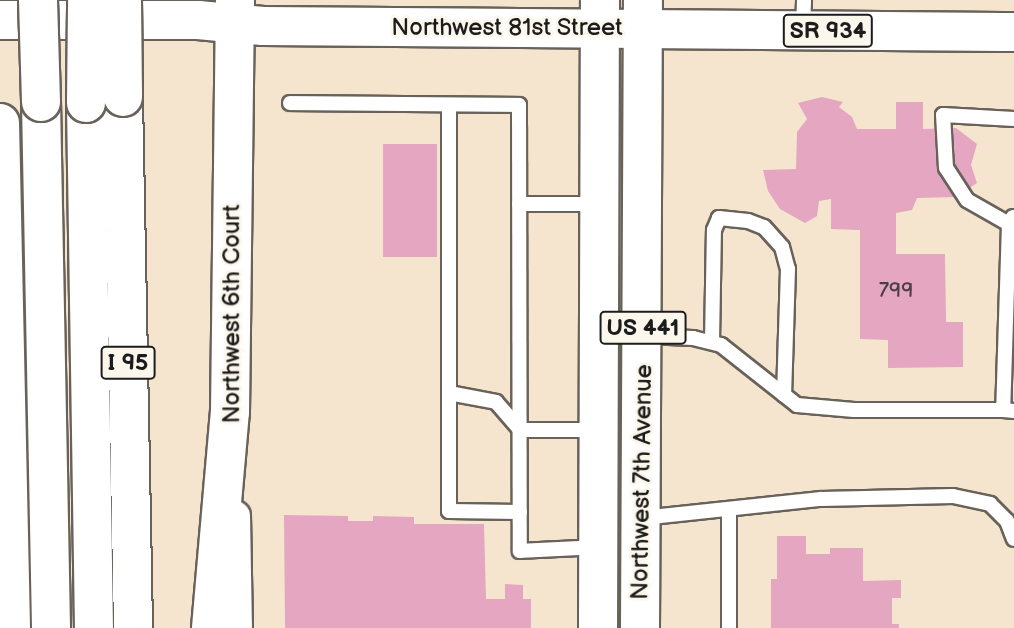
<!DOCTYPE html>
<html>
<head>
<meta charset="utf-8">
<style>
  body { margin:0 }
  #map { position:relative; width:1014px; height:628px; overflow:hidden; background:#f6e5ce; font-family:"Balsamiq Sans",sans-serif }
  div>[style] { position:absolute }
  .building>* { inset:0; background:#e4a6c1; transform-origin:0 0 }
  .roads { filter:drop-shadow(2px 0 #68625a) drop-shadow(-2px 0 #68625a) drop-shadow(0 2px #68625a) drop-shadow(0 -2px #68625a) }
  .service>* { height:14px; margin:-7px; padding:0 7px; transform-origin:7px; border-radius:7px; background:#fff }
  .minor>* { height:30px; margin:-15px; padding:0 15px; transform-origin:15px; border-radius:15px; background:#fff }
  .primary>* { height:38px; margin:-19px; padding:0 19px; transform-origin:19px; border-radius:19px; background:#fff }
  .motorway>* { height:38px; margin:-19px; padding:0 19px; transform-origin:19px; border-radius:19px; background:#fff }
  .bridges { filter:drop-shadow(2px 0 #68625a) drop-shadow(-2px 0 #68625a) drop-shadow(0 2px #68625a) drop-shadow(0 -2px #68625a) }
  .motorway-bridge>* { height:38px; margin:-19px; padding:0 19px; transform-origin:19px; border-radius:19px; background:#fff }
  span { translate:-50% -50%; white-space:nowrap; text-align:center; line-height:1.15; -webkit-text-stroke:6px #fbf7ec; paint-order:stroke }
  .number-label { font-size:21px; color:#4e3e45 }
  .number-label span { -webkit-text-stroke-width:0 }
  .shield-label span { padding:2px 5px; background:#fbf7ec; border:2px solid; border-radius:5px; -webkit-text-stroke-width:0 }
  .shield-label { font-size:23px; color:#1c1c1c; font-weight:700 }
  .street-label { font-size:24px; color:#1c1c1c }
</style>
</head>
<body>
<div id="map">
  <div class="building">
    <div style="clip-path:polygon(822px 97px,843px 102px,839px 107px,852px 117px,857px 129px,896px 129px,896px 102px,923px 102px,923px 129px,956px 128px,977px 144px,971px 165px,977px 183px,956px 197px,917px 198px,912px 210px,896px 213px,896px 254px,945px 254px,946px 322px,963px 322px,963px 367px,888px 368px,888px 340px,860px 339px,860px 230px,831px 229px,831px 199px,819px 201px,817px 216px,805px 223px,780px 209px,768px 191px,763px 170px,796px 169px,797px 132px,807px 119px,798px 103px)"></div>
    <div style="left:383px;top:144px;width:54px;height:113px"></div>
    <div style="clip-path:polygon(284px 515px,348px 516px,348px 521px,373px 521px,373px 516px,414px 517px,414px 524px,484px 524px,486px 599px,505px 599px,505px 584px,523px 585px,523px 599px,531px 599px,531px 628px,285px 628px)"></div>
    <div style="clip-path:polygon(777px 536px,806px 536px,806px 554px,830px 554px,830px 548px,863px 548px,863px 581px,901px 580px,901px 598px,892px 598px,892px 624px,899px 624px,899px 628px,771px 628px,771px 579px,777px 579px)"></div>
  </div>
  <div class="roads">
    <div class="service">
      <div style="left:803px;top:30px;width:30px;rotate:-88deg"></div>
      <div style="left:290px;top:103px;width:229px;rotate:0.5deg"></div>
      <div style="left:519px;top:105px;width:446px;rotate:89.9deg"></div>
      <div style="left:520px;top:551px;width:78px;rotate:-2.9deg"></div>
      <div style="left:449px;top:105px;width:406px;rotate:90deg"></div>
      <div style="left:449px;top:511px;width:71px;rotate:0.8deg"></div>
      <div style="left:519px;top:204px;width:80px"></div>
      <div style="left:1013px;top:217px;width:8px;rotate:120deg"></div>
      <div style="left:1009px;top:224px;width:186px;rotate:91.8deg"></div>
      <div style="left:1003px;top:410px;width:11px;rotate:5deg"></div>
      <div style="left:1009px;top:224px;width:48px;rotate:-150.3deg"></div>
      <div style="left:967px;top:200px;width:38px;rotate:-123deg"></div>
      <div style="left:946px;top:168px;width:53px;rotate:-93.2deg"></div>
      <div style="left:943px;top:115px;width:71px;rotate:3.2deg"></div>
      <div style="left:643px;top:336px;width:50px;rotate:2.3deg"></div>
      <div style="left:693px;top:338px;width:29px;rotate:14deg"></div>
      <div style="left:721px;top:345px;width:97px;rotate:38.3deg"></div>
      <div style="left:797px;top:405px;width:57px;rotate:5deg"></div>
      <div style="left:854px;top:410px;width:149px"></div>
      <div style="left:712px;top:342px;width:112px;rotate:-89deg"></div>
      <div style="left:714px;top:230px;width:13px;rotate:-67deg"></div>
      <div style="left:719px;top:218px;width:29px;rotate:6deg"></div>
      <div style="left:748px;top:221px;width:17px;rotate:21deg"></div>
      <div style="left:764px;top:227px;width:27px;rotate:48deg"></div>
      <div style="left:782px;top:247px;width:23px;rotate:75deg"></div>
      <div style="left:788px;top:269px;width:126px;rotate:91.8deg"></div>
      <div style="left:449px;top:393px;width:48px;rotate:10.8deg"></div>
      <div style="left:496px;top:402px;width:37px;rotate:49deg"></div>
      <div style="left:520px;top:430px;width:79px"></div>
      <div style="left:729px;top:511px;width:117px;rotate:90deg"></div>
      <div style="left:642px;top:518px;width:180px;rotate:-6.1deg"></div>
      <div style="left:821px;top:499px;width:132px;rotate:-1.3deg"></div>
      <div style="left:953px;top:496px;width:38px;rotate:12deg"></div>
      <div style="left:990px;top:504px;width:24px;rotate:45deg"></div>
      <div style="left:1007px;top:521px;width:19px;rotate:69deg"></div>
    </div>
    <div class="minor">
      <div style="left:235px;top:516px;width:112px;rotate:89deg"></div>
    </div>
    <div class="primary">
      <div style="left:0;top:20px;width:198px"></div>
      <div style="left:198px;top:20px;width:65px;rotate:5.3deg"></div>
      <div style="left:263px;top:26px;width:751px;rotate:0.46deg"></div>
      <div style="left:230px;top:412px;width:412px;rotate:-89.3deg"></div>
      <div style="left:598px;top:628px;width:628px;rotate:-89.82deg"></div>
      <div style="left:640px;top:628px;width:628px;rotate:-89.73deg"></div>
    </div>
    <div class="motorway">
      <div style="left:123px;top:97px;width:531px;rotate:88.92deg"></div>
      <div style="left:41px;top:102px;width:526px;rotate:88.91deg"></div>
      <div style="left:86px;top:103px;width:525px;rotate:89.13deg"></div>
      <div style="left:0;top:123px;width:505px;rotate:88.75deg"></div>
      <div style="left:211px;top:628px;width:217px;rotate:-85deg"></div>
    </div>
  </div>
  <div class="bridges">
    <div class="motorway-bridge">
      <div style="left:38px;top:0;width:102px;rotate:88.3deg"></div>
      <div style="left:122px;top:0;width:97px;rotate:89.4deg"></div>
      <div style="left:86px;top:103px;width:103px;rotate:-89.4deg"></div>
    </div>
  </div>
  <div class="number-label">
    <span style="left:896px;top:291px">799</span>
  </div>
  <div class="shield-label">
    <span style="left:828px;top:31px">SR 934</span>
    <span style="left:643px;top:328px">US 441</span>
    <span style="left:128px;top:363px">I 95</span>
  </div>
  <div class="street-label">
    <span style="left:507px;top:28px">Northwest 81st Street</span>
    <span style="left:232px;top:314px;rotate:-90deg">Northwest 6th Court</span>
    <span style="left:642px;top:482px;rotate:-89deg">Northwest 7th Avenue</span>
  </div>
</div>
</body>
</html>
